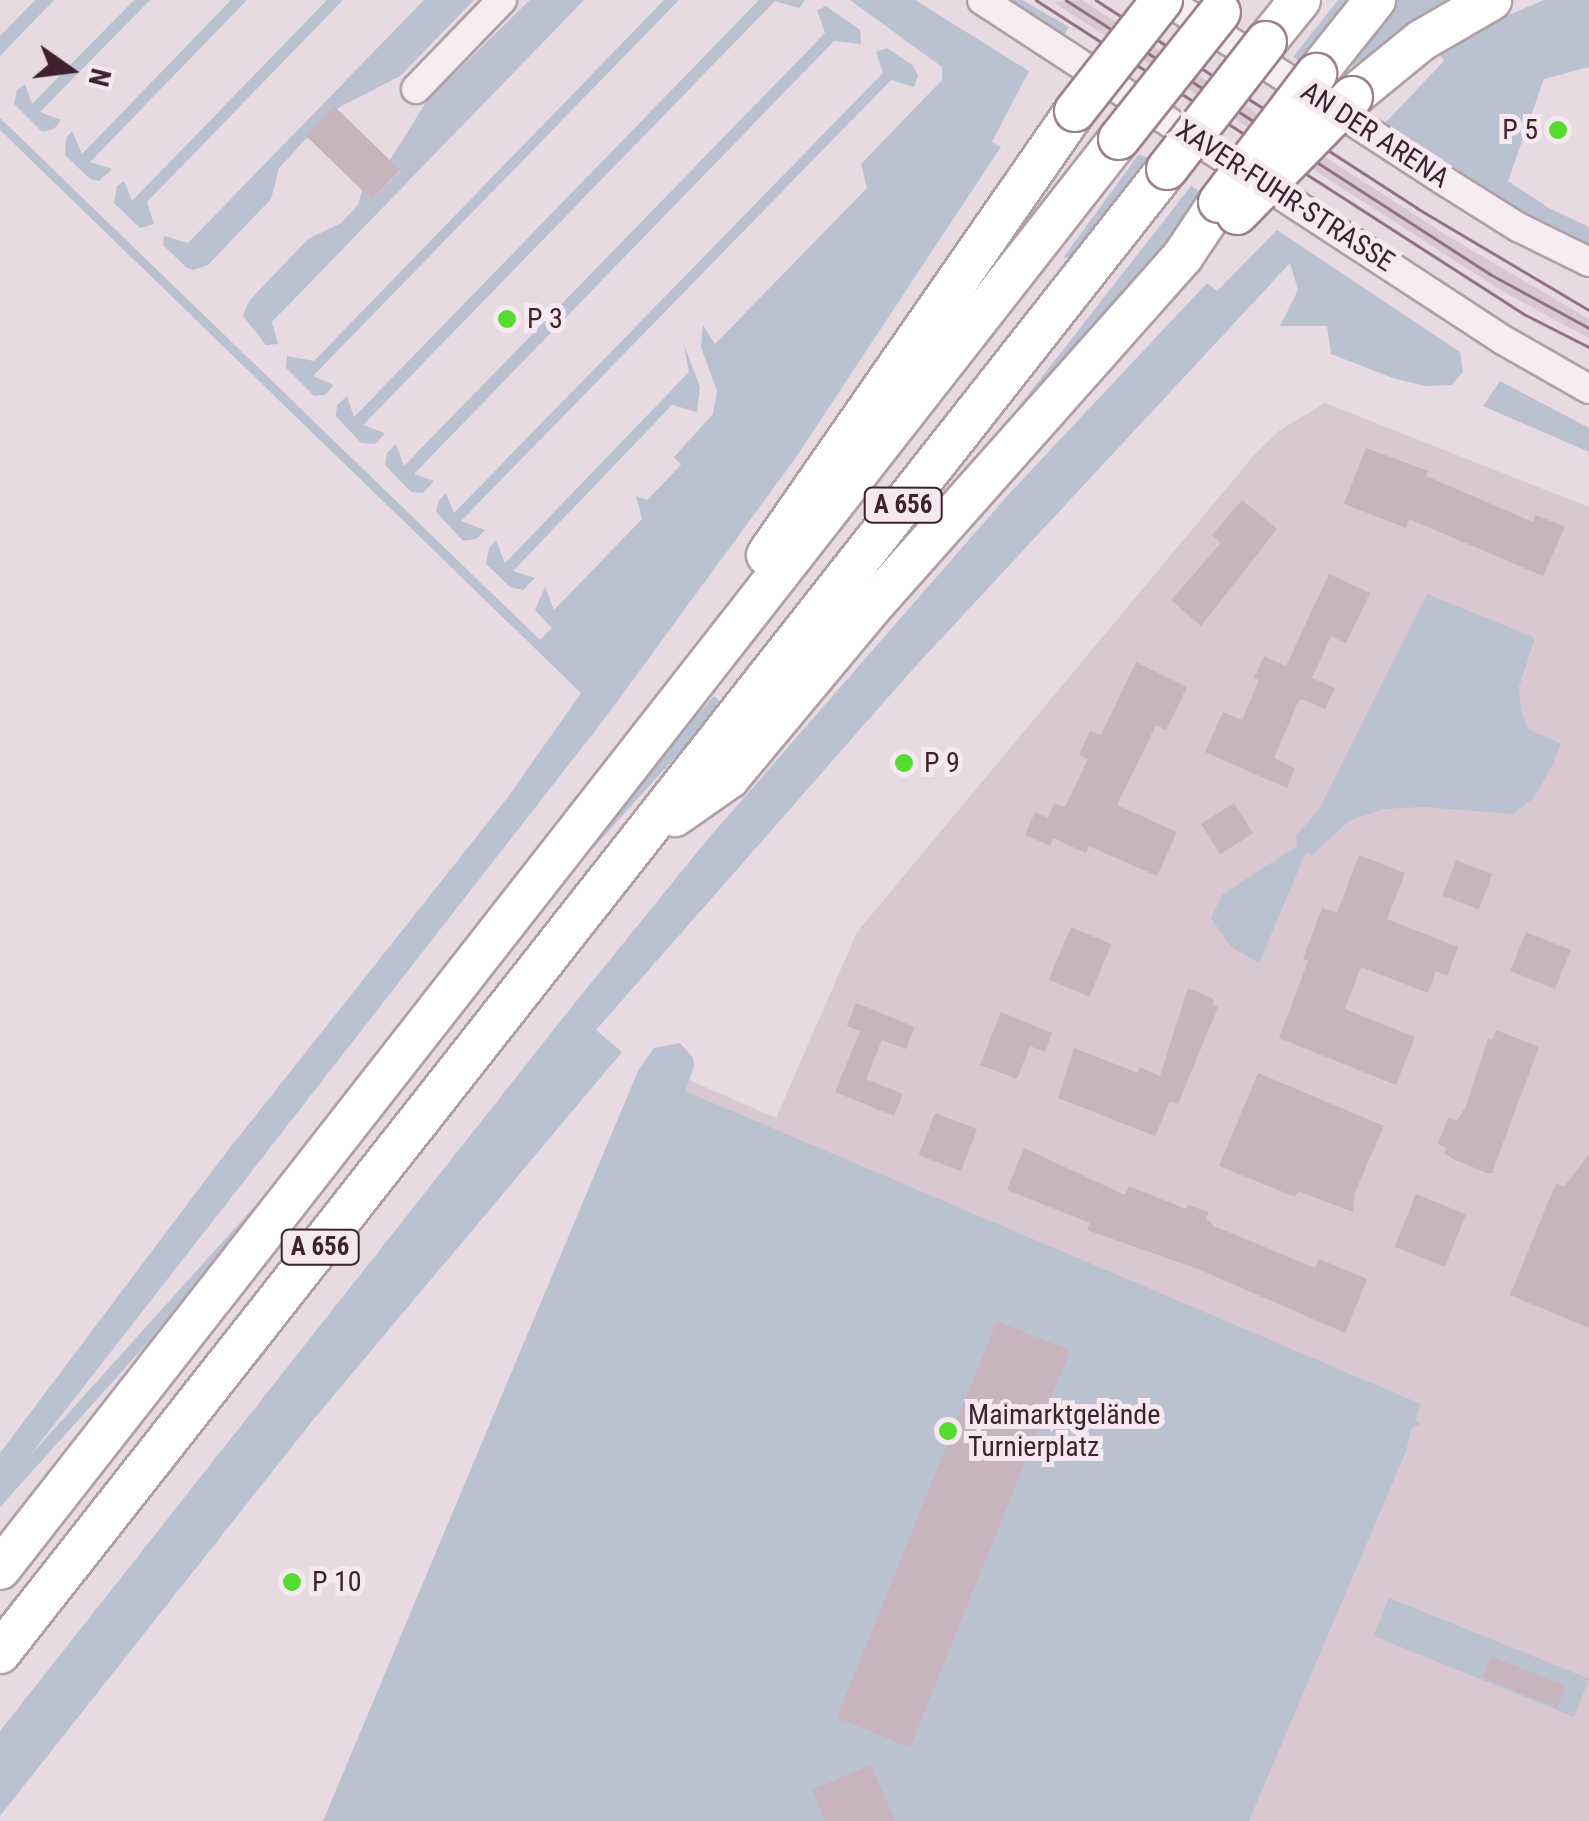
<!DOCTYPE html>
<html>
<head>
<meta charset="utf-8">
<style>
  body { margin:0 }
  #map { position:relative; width:1589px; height:1821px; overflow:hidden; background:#e7dae0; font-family:"Roboto Condensed",sans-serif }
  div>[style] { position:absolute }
  .built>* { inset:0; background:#d9c8cf }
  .green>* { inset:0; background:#bac2d2; transform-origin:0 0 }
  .building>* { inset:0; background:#c7b4bd; transform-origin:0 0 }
  .roads { filter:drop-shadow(2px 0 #b19fa7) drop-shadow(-2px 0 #b19fa7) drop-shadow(0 2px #b19fa7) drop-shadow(0 -2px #b19fa7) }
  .minor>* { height:28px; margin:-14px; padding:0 14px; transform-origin:14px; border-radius:14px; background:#f5edf0 }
  .highway>* { height:40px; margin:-20px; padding:0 20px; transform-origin:20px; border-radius:20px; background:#fff }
  .tram>* { height:2.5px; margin:-1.25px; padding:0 1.25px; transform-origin:1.25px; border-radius:1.25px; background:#927280 }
  .bridges { filter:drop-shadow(2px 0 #9f808e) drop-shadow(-2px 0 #9f808e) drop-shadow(0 2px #9f808e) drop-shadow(0 -2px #9f808e) }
  .highway-bridge>* { height:40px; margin:-20px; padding:0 20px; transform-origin:20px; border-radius:20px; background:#fff }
  .dots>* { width:28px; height:28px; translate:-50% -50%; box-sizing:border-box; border:5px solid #f5e9ef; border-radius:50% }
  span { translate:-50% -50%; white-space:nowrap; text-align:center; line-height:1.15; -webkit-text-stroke:10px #f5e9ef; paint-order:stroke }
  .shield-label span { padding:2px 8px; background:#f5e9ef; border:2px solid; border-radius:8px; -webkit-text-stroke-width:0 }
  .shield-label { font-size:25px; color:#3e232f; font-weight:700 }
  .poi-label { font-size:28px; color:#3e232f }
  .right { translate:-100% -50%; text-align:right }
  .left { translate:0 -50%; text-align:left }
  .street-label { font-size:28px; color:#3e232f }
  .north { position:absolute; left:20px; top:20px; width:100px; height:100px; -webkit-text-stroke:8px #f5e9ef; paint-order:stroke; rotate:104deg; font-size:28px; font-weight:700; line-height:40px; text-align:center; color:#3e232f }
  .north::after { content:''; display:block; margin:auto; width:35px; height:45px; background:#3e232f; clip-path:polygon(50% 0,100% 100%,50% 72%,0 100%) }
</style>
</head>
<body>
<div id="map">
  <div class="built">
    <div style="clip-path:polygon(1082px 0,1446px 235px,1589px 319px,1589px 338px,1502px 291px,1053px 2px)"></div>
    <div style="clip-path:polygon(1325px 403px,1589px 507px,1589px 1821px,347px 1821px,660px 1067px,776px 1118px,857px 932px,1255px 454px,1280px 430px)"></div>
  </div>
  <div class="green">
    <div style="clip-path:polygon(35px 0,54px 0,0 56px,0 36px)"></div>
    <div style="clip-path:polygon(134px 0,150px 0,40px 112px,61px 120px,54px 129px,42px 132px,14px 104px,17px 90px,25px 84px,32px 104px)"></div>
    <div style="clip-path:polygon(231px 0,247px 0,90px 162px,112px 169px,99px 181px,90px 179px,65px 155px,66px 138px,72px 131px,82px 154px)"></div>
    <div style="clip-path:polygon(327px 0,343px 0,147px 202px,154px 224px,140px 228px,114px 203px,117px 186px,124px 181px,132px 201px)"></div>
    <div style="clip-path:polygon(424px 0,474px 0,400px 76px,336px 109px,304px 141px,279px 168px,271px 199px,208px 265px,193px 270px,187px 268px,163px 245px,164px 236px,188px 243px)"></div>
    <div style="clip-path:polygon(530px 0,584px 0,272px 322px,278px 344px,266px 345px,243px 316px,249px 301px,308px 239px,341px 223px,358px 205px,362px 190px,372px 199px,400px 171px,390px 160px,428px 99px)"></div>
    <div style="clip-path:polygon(664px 0,679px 0,313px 376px,334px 385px,325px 395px,314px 396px,286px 368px,287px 356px,314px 361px)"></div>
    <div style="clip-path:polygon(759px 0,805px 0,799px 8px,775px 1px,363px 425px,385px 433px,375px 444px,361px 443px,336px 416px,337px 405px,347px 396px,354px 417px)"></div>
    <div style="clip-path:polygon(850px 0,915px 0,1029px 71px,992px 142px,1001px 147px,794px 460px,605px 718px,0 1494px,0 1453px,225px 1154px,508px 797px,581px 693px,0 130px,0 118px,540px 640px,552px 628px,535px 610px,545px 587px,554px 610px,642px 519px,636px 496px,647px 500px,681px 465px,674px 457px,713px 414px,717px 391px,701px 347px,703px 325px,715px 344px,867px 188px,861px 164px,942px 80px,942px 67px)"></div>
    <div style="clip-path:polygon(1006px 0,1022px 0,1069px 27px,1064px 35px)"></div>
    <div style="clip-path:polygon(1338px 0,1354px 0,1304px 64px,1293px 57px)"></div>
    <div style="clip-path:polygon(1397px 0,1462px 0,1359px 67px,1353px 66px,1352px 56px)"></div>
    <div style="clip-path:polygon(1544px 0,1589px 0,1589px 67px,1544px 79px,1508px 181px,1549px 208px,1589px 227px,1589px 246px,1548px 227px,1385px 123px,1444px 61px,1438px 52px,1467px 33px)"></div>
    <div style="clip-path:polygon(826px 6px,860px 30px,861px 44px,834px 41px,414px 474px,434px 481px,423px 493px,411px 492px,385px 465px,387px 453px,396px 444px,404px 466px,825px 33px,817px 10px)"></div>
    <div style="clip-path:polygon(887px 48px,912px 65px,918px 75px,914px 87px,891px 80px,461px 521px,485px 530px,476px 539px,463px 541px,436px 512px,439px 500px,446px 493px,454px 513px,883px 73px,876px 52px)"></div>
    <div style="clip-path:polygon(1139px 154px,1150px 159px,1074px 257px,1063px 258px)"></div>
    <div style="clip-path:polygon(1191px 186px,1204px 194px,1107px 318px,970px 469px)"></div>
    <div style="clip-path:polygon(1277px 230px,1460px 352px,1463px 372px,1452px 385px,1426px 386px,1393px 378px,1331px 354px,1327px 326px,1280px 326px,1298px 290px,1290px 263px,913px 669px,596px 1030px,622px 1052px,313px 1420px,0 1816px,0 1731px,570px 1009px,707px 840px,1008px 495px,1207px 283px,1217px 291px)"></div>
    <div style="clip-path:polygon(684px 345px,700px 387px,697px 412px,672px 405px,513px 571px,535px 578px,523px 590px,510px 587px,486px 564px,489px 548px,496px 540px,505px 563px,689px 372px)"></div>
    <div style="clip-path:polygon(1500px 381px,1589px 428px,1589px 452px,1483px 406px)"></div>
    <div style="clip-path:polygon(1427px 594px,1535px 638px,1519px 687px,1521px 710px,1529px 730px,1561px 743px,1554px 762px,1534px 798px,1512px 814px,1425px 807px,1383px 809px,1349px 821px,1312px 855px,1306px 852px,1259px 963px,1231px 947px,1211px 918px,1222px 895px,1297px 846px,1296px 836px,1319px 809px)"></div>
    <div style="left:714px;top:696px;width:12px;height:1154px;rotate:42deg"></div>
    <div style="clip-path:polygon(680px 1043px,693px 1058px,694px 1067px,685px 1091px,1421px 1404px,1415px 1419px,1420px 1424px,1412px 1428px,1406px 1451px,1249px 1821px,323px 1821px,638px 1071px,654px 1048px)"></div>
    <div style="left:1389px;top:1598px;width:216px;height:41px;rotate:22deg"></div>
  </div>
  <div class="building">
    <div style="left:334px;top:106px;width:92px;height:41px;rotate:44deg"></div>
    <div style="clip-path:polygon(1366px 448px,1428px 471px,1426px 476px,1533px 522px,1536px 515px,1565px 527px,1543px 576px,1409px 519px,1406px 528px,1344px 504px)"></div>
    <div style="clip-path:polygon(1242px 500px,1277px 529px,1201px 626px,1171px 600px,1221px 543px,1212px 535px)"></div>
    <div style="clip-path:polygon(1329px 574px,1370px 593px,1346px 643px,1331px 636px,1312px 678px,1335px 688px,1325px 709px,1302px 699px,1298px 702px,1274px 758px,1295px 768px,1287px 788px,1205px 752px,1223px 712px,1242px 720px,1259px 680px,1254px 678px,1264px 656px,1286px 666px)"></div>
    <div style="clip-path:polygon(1136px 662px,1187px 687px,1166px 730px,1156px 725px,1117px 805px,1177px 832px,1157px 876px,1089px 846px,1086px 853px,1053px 838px,1050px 846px,1025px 835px,1035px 812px,1048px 818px,1054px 803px,1065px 807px,1088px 759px,1079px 755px,1090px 731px,1101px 735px)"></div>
    <div style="left:1234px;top:803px;width:36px;height:39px;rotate:58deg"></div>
    <div style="clip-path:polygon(1359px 855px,1405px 873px,1387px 919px,1458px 947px,1447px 976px,1436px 971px,1428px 993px,1361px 967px,1345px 1009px,1415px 1037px,1396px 1085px,1279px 1038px,1308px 961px,1303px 959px,1322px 908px,1337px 913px)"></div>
    <div style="left:1456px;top:860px;width:39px;height:38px;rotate:21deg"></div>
    <div style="left:1071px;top:927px;width:44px;height:57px;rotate:23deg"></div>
    <div style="left:1526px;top:932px;width:48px;height:42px;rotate:22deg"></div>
    <div style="clip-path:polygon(1188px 988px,1214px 999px,1212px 1005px,1218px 1007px,1178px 1104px,1170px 1101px,1155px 1136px,1058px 1098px,1074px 1048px,1138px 1073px,1140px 1067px,1160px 1076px)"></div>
    <div style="clip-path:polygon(856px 1003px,915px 1027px,906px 1049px,882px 1040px,866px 1079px,903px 1094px,894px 1116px,835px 1092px,860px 1031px,847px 1026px)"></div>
    <div style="clip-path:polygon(1001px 1012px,1052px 1033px,1045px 1052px,1030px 1046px,1017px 1079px,980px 1065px)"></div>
    <div style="clip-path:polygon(1496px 1030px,1539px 1047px,1492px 1173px,1487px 1173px,1453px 1159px,1444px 1153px,1446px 1148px,1438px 1144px,1448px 1118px,1457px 1121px,1466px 1106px,1488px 1038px,1492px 1040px)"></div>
    <div style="clip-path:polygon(1258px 1073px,1384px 1126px,1355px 1192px,1353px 1212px,1298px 1191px,1295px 1197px,1219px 1166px)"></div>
    <div style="left:935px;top:1113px;width:45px;height:45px;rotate:21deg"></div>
    <div style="clip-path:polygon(1024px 1148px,1125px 1195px,1129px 1186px,1186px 1209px,1188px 1205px,1209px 1212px,1206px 1219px,1214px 1226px,1315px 1268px,1319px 1259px,1367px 1279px,1345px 1333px,1198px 1269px,1087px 1230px,1090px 1223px,1007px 1190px)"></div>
    <div style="clip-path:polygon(1589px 1154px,1589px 1328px,1510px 1295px,1556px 1183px,1564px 1187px)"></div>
    <div style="left:1416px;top:1194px;width:54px;height:57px;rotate:22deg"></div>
    <div style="left:997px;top:1321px;width:79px;height:428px;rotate:22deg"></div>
    <div style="left:1491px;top:1656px;width:81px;height:23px;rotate:22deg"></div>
    <div style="clip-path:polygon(871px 1765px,895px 1821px,825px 1821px,812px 1790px)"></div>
  </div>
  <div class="roads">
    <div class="minor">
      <div style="left:982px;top:0;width:622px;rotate:33.13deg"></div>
      <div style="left:1503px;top:340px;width:99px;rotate:29.7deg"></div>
      <div style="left:1166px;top:0;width:330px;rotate:33deg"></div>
      <div style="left:1443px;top:180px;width:89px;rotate:32.1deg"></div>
      <div style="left:1518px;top:227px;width:79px;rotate:26.2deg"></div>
      <div style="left:416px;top:89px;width:124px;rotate:-46deg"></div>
    </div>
    <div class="highway">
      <div style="left:1266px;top:42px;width:54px;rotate:-51deg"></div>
      <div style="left:1316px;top:74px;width:95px;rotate:-51.4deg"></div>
      <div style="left:1352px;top:97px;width:90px;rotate:-39.2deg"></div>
      <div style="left:1422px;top:40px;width:80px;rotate:-30.1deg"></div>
      <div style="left:767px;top:555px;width:540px;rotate:-55.25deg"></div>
      <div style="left:675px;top:816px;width:66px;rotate:-35.1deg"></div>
      <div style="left:729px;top:778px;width:228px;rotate:-50.2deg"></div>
      <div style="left:875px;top:603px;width:464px;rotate:-48.4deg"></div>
      <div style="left:1183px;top:256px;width:65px;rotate:-56.3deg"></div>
      <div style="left:0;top:1569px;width:1816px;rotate:-51.96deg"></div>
      <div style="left:0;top:1653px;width:1888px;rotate:-51.82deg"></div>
    </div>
  </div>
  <div class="tram">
    <div style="left:1036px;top:0;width:580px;rotate:32.76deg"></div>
    <div style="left:1524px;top:314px;width:73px;rotate:26.9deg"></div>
    <div style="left:1066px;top:0;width:505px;rotate:32.87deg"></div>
    <div style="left:1490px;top:274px;width:113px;rotate:28.6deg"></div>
    <div style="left:1096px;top:0;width:382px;rotate:32.9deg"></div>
    <div style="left:1417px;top:208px;width:200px;rotate:30.7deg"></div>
  </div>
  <div class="bridges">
    <div class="highway-bridge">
      <div style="left:1075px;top:111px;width:141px;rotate:-51.9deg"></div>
      <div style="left:1119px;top:139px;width:162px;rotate:-51.5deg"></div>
      <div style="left:1167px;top:169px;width:161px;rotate:-52.1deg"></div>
      <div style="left:1219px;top:202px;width:161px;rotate:-52.8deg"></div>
      <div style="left:1237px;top:214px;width:164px;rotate:-45.5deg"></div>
    </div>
  </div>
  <div class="dots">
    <div style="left:1558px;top:130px;background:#56dc30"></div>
    <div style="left:507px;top:319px;background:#56dc30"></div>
    <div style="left:904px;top:763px;background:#56dc30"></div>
    <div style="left:948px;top:1431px;background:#56dc30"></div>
    <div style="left:292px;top:1582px;background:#56dc30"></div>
  </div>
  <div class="shield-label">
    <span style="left:903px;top:505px">A 656</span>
    <span style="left:320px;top:1247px">A 656</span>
  </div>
  <div class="poi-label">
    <span class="right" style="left:1538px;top:130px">P 5</span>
    <span class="left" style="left:527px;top:319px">P 3</span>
    <span class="left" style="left:924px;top:763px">P 9</span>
    <span class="left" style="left:968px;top:1431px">Maimarktgelände<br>Turnierplatz</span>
    <span class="left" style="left:312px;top:1582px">P 10</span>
  </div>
  <div class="street-label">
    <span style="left:1375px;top:135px;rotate:33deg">AN DER ARENA</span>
    <span style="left:1285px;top:196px;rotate:33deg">XAVER-FUHR-STRASSE</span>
  </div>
  <div class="north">N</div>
</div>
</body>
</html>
